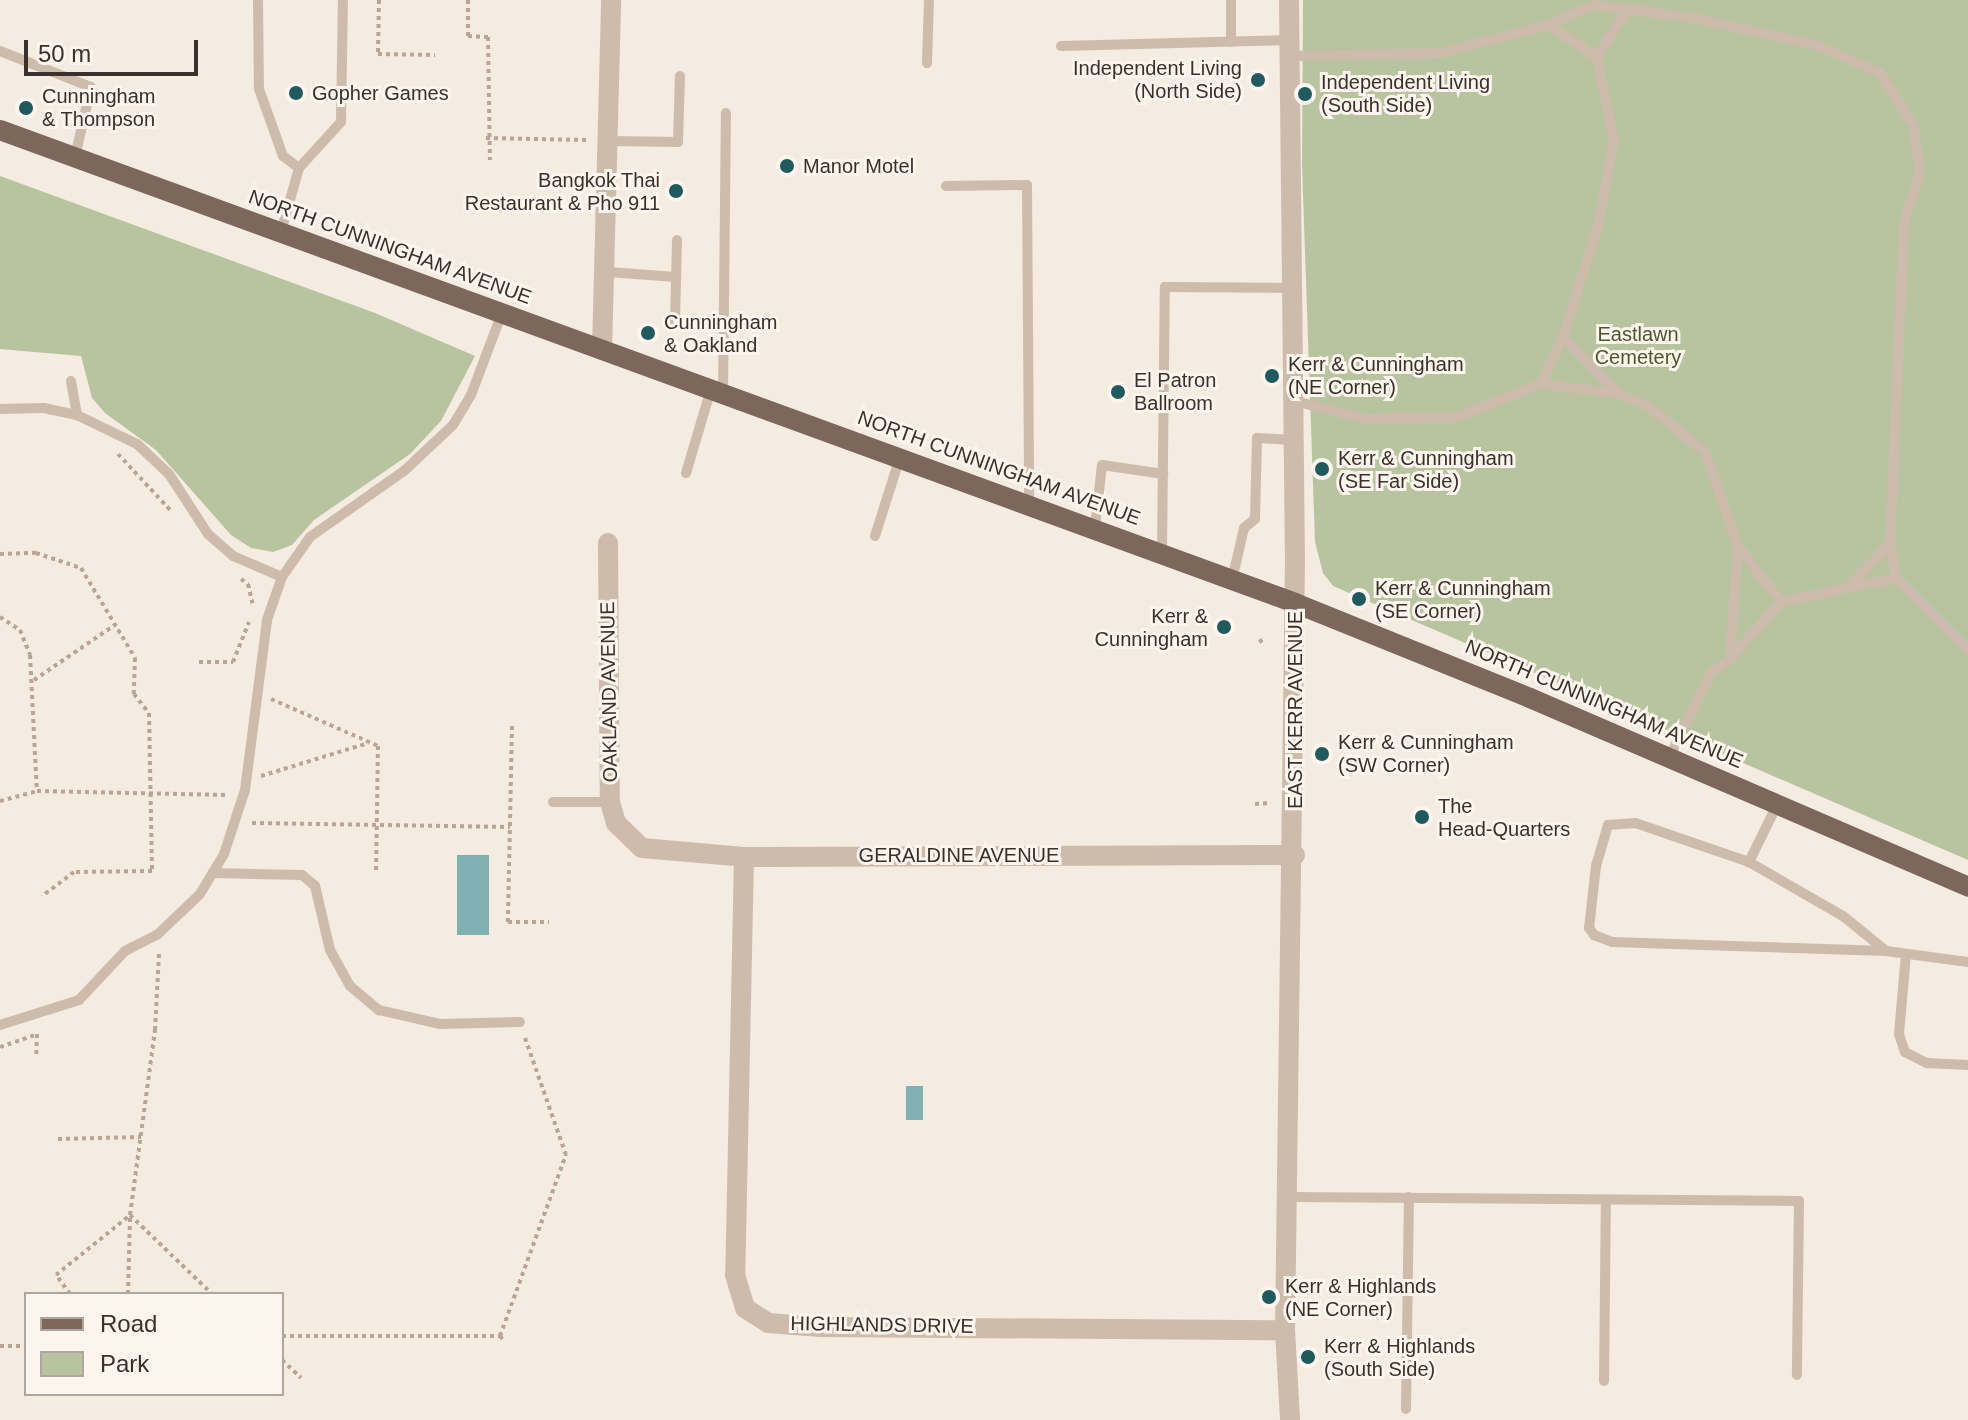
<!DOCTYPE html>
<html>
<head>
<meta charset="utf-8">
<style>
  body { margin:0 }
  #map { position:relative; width:1968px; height:1420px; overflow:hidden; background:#f4ebe1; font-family:Helvetica,sans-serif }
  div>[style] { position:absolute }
  .green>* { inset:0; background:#b8c4a0 }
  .water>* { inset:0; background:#7fb0b2; transform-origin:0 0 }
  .path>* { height:4px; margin-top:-2px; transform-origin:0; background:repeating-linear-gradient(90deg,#b9a596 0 4px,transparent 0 8px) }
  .service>* { height:10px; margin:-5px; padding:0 5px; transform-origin:5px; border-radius:5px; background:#cdbbac }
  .minor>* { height:20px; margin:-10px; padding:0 10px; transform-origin:10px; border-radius:10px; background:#cdbbac }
  .primary>* { height:20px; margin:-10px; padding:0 10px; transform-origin:10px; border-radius:10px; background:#7d675c }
  .dots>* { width:22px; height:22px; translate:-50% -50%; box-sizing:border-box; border:4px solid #fbf5ee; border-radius:50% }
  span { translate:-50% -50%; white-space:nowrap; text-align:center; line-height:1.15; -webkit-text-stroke:6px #fbf5ee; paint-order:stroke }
  .poi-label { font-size:20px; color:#3b302b }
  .right { translate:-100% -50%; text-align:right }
  .left { translate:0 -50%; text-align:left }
  .street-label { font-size:20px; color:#3b302b }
  .park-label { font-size:20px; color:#4a5a2e }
  .legend { position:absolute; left:24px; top:1292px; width:260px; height:104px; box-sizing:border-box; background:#fbf5ee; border:2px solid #aea6a0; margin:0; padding:10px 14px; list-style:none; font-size:24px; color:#3b302b }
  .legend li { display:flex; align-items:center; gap:16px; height:40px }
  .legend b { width:40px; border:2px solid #aea6a0 }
  .scale { position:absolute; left:24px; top:40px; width:174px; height:36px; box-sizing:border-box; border:4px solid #3b302b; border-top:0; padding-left:10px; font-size:24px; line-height:28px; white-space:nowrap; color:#3b302b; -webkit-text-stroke:6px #fbf5ee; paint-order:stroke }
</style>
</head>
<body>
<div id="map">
  <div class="green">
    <div style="clip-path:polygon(1303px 0,1968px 0,1968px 860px,1333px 586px,1323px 573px,1315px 542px,1302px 165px)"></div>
    <div style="clip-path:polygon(0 176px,375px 313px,475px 356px,441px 421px,410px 454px,314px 520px,292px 545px,273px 552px,251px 548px,231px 535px,156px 450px,105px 413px,92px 398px,81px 356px,0 349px)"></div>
  </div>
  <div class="water">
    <div style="left:457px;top:855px;width:32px;height:80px"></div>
    <div style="left:906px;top:1086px;width:17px;height:34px"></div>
  </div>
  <div class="path">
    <div style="left:379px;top:0;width:54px;rotate:91.1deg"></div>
    <div style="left:378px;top:54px;width:57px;rotate:1deg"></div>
    <div style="left:468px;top:0;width:36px;rotate:90deg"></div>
    <div style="left:468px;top:36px;width:20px;rotate:3deg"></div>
    <div style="left:488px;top:37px;width:123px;rotate:89.1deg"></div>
    <div style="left:486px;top:138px;width:101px;rotate:1.1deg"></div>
    <div style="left:118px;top:454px;width:79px;rotate:47deg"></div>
    <div style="left:0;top:554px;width:36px;rotate:-2deg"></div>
    <div style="left:36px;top:553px;width:47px;rotate:18.4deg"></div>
    <div style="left:81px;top:568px;width:105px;rotate:59deg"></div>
    <div style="left:135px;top:658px;width:36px;rotate:92deg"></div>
    <div style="left:134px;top:694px;width:24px;rotate:52deg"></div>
    <div style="left:149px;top:713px;width:158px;rotate:88.9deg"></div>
    <div style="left:152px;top:871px;width:78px;rotate:179.3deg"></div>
    <div style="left:74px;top:872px;width:40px;rotate:143deg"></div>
    <div style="left:241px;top:579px;width:9px;rotate:36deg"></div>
    <div style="left:248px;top:584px;width:23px;rotate:77deg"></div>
    <div style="left:0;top:617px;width:24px;rotate:33deg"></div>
    <div style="left:20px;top:630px;width:27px;rotate:68deg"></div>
    <div style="left:30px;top:655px;width:136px;rotate:87.1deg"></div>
    <div style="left:37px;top:791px;width:190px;rotate:1.2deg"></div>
    <div style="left:1259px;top:642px;width:6px;rotate:-31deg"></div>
    <div style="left:199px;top:662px;width:34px"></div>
    <div style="left:233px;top:662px;width:43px;rotate:-68.2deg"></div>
    <div style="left:34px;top:680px;width:98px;rotate:-34.2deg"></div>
    <div style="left:271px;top:699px;width:117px;rotate:23.7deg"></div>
    <div style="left:378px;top:746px;width:125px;rotate:90.9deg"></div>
    <div style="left:512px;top:726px;width:196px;rotate:91.2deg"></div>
    <div style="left:508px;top:922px;width:41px"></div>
    <div style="left:261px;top:776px;width:112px;rotate:-17.1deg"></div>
    <div style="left:0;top:801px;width:38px;rotate:-15deg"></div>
    <div style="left:1255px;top:804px;width:15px;rotate:-4deg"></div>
    <div style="left:252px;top:823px;width:258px;rotate:0.9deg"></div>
    <div style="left:0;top:1047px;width:39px;rotate:-19deg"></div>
    <div style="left:37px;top:1034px;width:23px;rotate:92deg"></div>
    <div style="left:58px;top:1139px;width:83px;rotate:-1.4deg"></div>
    <div style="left:70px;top:1294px;width:24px;rotate:-126deg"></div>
    <div style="left:56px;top:1275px;width:95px;rotate:-39deg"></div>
    <div style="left:130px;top:1215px;width:114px;rotate:43.9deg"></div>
    <div style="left:128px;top:1294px;width:79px;rotate:-88.5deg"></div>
    <div style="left:130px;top:1215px;width:187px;rotate:-82.3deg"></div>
    <div style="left:155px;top:1030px;width:77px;rotate:-87deg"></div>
    <div style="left:282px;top:1336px;width:218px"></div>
    <div style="left:500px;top:1336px;width:8px;rotate:50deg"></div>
    <div style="left:500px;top:1336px;width:193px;rotate:-70deg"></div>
    <div style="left:566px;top:1155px;width:124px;rotate:-109.3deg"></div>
    <div style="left:0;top:1346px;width:26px"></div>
    <div style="left:282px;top:1360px;width:26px;rotate:43deg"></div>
  </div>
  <div class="service">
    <div style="left:258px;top:0;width:89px;rotate:89.4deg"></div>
    <div style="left:259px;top:89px;width:71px;rotate:70.3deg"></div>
    <div style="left:283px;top:156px;width:20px;rotate:37deg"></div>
    <div style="left:1231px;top:0;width:42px;rotate:90deg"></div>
    <div style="left:1548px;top:25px;width:50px;rotate:-23.5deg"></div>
    <div style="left:1594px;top:5px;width:94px;rotate:7.4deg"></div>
    <div style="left:1687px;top:17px;width:132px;rotate:12.2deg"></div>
    <div style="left:1816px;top:45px;width:70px;rotate:23.6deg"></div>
    <div style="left:1880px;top:73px;width:63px;rotate:57.3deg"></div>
    <div style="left:1914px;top:126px;width:46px;rotate:82.6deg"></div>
    <div style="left:1920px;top:172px;width:54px;rotate:107.1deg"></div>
    <div style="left:1904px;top:224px;width:319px;rotate:92.5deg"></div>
    <div style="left:1890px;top:543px;width:36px;rotate:80deg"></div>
    <div style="left:1896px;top:578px;width:102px;rotate:45deg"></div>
    <div style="left:1061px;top:46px;width:228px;rotate:-1.5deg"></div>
    <div style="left:0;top:51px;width:98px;rotate:21.6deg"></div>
    <div style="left:91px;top:87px;width:72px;rotate:102.9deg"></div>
    <div style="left:1289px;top:56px;width:152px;rotate:-1.1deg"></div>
    <div style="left:1441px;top:53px;width:111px;rotate:-14.7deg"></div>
    <div style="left:1548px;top:25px;width:59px;rotate:33.1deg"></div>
    <div style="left:1597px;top:57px;width:86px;rotate:78.6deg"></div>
    <div style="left:1614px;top:141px;width:86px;rotate:100.7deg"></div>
    <div style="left:1598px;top:226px;width:116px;rotate:107.5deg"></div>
    <div style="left:1563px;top:337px;width:52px;rotate:115.1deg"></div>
    <div style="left:1541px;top:384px;width:93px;rotate:158.7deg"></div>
    <div style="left:1454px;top:418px;width:88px;rotate:179.3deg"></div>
    <div style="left:1366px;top:419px;width:73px;rotate:-165.8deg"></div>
    <div style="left:1597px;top:57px;width:57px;rotate:-57.1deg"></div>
    <div style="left:927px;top:63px;width:63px;rotate:-88.2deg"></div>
    <div style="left:610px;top:141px;width:68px;rotate:0.8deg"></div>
    <div style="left:678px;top:142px;width:66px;rotate:-88.3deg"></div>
    <div style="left:946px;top:186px;width:81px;rotate:-0.7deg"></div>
    <div style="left:1027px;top:185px;width:319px;rotate:89.6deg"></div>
    <div style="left:281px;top:232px;width:66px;rotate:-74.3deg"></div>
    <div style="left:299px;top:168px;width:62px;rotate:-47.6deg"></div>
    <div style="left:341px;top:122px;width:122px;rotate:-89.1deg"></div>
    <div style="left:608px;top:272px;width:68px;rotate:4.2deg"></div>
    <div style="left:675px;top:322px;width:82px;rotate:-88.6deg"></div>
    <div style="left:1563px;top:337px;width:80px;rotate:45.5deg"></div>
    <div style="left:71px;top:381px;width:35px;rotate:80deg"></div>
    <div style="left:1541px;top:384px;width:79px;rotate:7.3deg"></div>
    <div style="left:1619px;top:394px;width:33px;rotate:23deg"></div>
    <div style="left:1649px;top:407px;width:72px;rotate:38.8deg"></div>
    <div style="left:1705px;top:452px;width:100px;rotate:70.7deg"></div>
    <div style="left:1738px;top:546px;width:113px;rotate:94deg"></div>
    <div style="left:723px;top:394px;width:281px;rotate:-89.4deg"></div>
    <div style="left:0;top:409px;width:44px;rotate:-1.3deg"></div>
    <div style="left:44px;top:408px;width:34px;rotate:12deg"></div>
    <div style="left:77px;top:415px;width:67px;rotate:25.8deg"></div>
    <div style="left:137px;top:444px;width:44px;rotate:43.2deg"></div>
    <div style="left:169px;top:474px;width:72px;rotate:57deg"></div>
    <div style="left:208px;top:534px;width:33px;rotate:41deg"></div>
    <div style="left:233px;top:556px;width:53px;rotate:23.2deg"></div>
    <div style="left:686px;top:473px;width:88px;rotate:-73.4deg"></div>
    <div style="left:1095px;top:528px;width:63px;rotate:-83.7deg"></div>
    <div style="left:1102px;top:465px;width:62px;rotate:8.4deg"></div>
    <div style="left:875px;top:536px;width:83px;rotate:-72.4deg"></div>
    <div style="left:1738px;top:546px;width:71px;rotate:52.5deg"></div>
    <div style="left:1162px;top:553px;width:266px;rotate:-89.4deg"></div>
    <div style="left:1165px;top:287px;width:128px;rotate:0.4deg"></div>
    <div style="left:1232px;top:580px;width:53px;rotate:-77deg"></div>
    <div style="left:1244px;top:528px;width:14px;rotate:-39deg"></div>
    <div style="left:1255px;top:519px;width:81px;rotate:-88.6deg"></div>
    <div style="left:1257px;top:438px;width:38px;rotate:3deg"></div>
    <div style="left:1852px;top:584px;width:56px;rotate:-47.2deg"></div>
    <div style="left:1669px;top:758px;width:95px;rotate:-63.7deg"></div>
    <div style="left:1711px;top:673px;width:24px;rotate:-36deg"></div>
    <div style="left:1730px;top:659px;width:76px;rotate:-48.2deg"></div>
    <div style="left:1781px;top:602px;width:117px;rotate:-11.8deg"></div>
    <div style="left:553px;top:802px;width:57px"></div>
    <div style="left:1777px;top:805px;width:64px;rotate:116.2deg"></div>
    <div style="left:1749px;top:862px;width:120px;rotate:-161deg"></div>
    <div style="left:1636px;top:823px;width:28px;rotate:176deg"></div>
    <div style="left:1608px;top:825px;width:43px;rotate:106.3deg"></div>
    <div style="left:1596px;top:866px;width:62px;rotate:96.4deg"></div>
    <div style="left:1589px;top:928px;width:9px;rotate:54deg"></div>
    <div style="left:1594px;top:935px;width:19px;rotate:21deg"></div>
    <div style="left:1612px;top:942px;width:274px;rotate:1.9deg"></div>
    <div style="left:1886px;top:951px;width:83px;rotate:7.6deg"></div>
    <div style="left:1749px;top:862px;width:108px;rotate:29.9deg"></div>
    <div style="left:1843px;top:916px;width:55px;rotate:39.1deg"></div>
    <div style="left:213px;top:873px;width:89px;rotate:1.3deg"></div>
    <div style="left:302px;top:875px;width:17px;rotate:40deg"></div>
    <div style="left:315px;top:886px;width:66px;rotate:76.8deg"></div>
    <div style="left:330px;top:950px;width:41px;rotate:60.9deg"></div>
    <div style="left:350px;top:986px;width:38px;rotate:40deg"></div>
    <div style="left:379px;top:1010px;width:63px;rotate:12.9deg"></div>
    <div style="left:440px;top:1024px;width:80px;rotate:-1.4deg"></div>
    <div style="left:1906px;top:954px;width:80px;rotate:95deg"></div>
    <div style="left:1899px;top:1034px;width:19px;rotate:72deg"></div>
    <div style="left:1905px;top:1052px;width:25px;rotate:27deg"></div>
    <div style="left:1927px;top:1063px;width:41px;rotate:2.8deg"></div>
    <div style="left:0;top:1025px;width:83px;rotate:-17.6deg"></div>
    <div style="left:79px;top:1000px;width:67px;rotate:-46.8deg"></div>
    <div style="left:125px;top:951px;width:36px;rotate:-27deg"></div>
    <div style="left:157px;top:935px;width:59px;rotate:-43.6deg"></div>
    <div style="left:200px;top:894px;width:47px;rotate:-59deg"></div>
    <div style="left:224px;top:854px;width:67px;rotate:-71.8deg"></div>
    <div style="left:245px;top:790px;width:171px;rotate:-82.6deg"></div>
    <div style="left:267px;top:620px;width:46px;rotate:-70.8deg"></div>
    <div style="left:282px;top:577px;width:49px;rotate:-55deg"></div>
    <div style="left:310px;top:537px;width:115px;rotate:-35.1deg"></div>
    <div style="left:404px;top:471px;width:67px;rotate:-43.2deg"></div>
    <div style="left:453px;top:425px;width:35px;rotate:-59deg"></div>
    <div style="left:471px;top:395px;width:88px;rotate:-69.3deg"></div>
    <div style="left:1290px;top:1197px;width:509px;rotate:0.45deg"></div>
    <div style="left:1799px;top:1201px;width:174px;rotate:90.7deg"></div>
    <div style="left:1604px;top:1381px;width:181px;rotate:-89.4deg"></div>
    <div style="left:1406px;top:1409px;width:212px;rotate:-89.2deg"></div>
  </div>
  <div class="minor">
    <div style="left:1289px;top:0;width:559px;rotate:89.39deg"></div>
    <div style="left:1295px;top:559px;width:771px;rotate:90.74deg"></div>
    <div style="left:1285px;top:1330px;width:90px;rotate:86.8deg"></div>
    <div style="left:602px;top:350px;width:350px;rotate:-88.5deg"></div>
    <div style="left:608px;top:543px;width:259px;rotate:89.6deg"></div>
    <div style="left:610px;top:802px;width:22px;rotate:74deg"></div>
    <div style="left:616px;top:823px;width:36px;rotate:44deg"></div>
    <div style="left:642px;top:848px;width:102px;rotate:5deg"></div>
    <div style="left:744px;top:857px;width:551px;rotate:-0.21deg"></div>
    <div style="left:744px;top:857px;width:418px;rotate:91.2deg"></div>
    <div style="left:735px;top:1275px;width:34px;rotate:73deg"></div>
    <div style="left:745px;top:1308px;width:27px;rotate:33deg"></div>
    <div style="left:768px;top:1323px;width:53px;rotate:4.3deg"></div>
    <div style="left:821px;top:1327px;width:464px;rotate:0.4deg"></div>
  </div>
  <div class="primary">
    <div style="left:0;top:130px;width:1379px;rotate:20.06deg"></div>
    <div style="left:1295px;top:603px;width:253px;rotate:22deg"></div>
    <div style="left:1530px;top:698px;width:477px;rotate:23.3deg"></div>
  </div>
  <div class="dots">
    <div style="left:1258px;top:80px;background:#1f5a5e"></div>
    <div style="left:296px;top:93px;background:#1f5a5e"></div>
    <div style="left:1305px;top:94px;background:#1f5a5e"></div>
    <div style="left:26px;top:108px;background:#1f5a5e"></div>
    <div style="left:787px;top:166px;background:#1f5a5e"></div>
    <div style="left:676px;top:191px;background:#1f5a5e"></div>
    <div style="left:648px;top:333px;background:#1f5a5e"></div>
    <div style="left:1272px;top:376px;background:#1f5a5e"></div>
    <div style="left:1118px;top:392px;background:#1f5a5e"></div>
    <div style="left:1322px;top:469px;background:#1f5a5e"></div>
    <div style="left:1359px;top:599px;background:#1f5a5e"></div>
    <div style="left:1224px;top:627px;background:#1f5a5e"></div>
    <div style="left:1322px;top:754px;background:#1f5a5e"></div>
    <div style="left:1422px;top:817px;background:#1f5a5e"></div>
    <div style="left:1269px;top:1297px;background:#1f5a5e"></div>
    <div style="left:1308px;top:1357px;background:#1f5a5e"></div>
  </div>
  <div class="poi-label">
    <span class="right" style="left:1242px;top:80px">Independent Living<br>(North Side)</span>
    <span class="left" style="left:1321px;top:94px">Independent Living<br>(South Side)</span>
    <span class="left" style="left:312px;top:93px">Gopher Games</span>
    <span class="left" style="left:42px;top:108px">Cunningham<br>&amp; Thompson</span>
    <span class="left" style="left:803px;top:166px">Manor Motel</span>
    <span class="right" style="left:660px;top:192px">Bangkok Thai<br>Restaurant &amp; Pho 911</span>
    <span class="left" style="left:664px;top:334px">Cunningham<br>&amp; Oakland</span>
    <span class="left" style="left:1288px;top:376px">Kerr &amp; Cunningham<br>(NE Corner)</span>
    <span class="left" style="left:1134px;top:392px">El Patron<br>Ballroom</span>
    <span class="left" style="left:1338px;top:470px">Kerr &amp; Cunningham<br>(SE Far Side)</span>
    <span class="left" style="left:1375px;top:600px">Kerr &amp; Cunningham<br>(SE Corner)</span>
    <span class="right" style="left:1208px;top:628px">Kerr &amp;<br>Cunningham</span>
    <span class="left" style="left:1338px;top:754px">Kerr &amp; Cunningham<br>(SW Corner)</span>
    <span class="left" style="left:1438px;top:818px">The<br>Head-Quarters</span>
    <span class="left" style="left:1285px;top:1298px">Kerr &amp; Highlands<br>(NE Corner)</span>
    <span class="left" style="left:1324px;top:1358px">Kerr &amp; Highlands<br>(South Side)</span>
  </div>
  <div class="street-label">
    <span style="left:390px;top:247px;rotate:20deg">NORTH CUNNINGHAM AVENUE</span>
    <span style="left:999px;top:468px;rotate:20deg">NORTH CUNNINGHAM AVENUE</span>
    <span style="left:609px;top:692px;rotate:-91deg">OAKLAND AVENUE</span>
    <span style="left:1604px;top:704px;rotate:23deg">NORTH CUNNINGHAM AVENUE</span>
    <span style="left:1295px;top:710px;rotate:-90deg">EAST KERR AVENUE</span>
    <span style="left:959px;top:855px">GERALDINE AVENUE</span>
    <span style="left:882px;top:1325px;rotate:1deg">HIGHLANDS DRIVE</span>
  </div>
  <div class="park-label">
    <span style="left:1638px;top:346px">Eastlawn<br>Cemetery</span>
  </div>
  <ul class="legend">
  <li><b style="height:10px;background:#7d675c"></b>Road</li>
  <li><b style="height:22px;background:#b8c4a0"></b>Park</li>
  </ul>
  <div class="scale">50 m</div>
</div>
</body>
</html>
